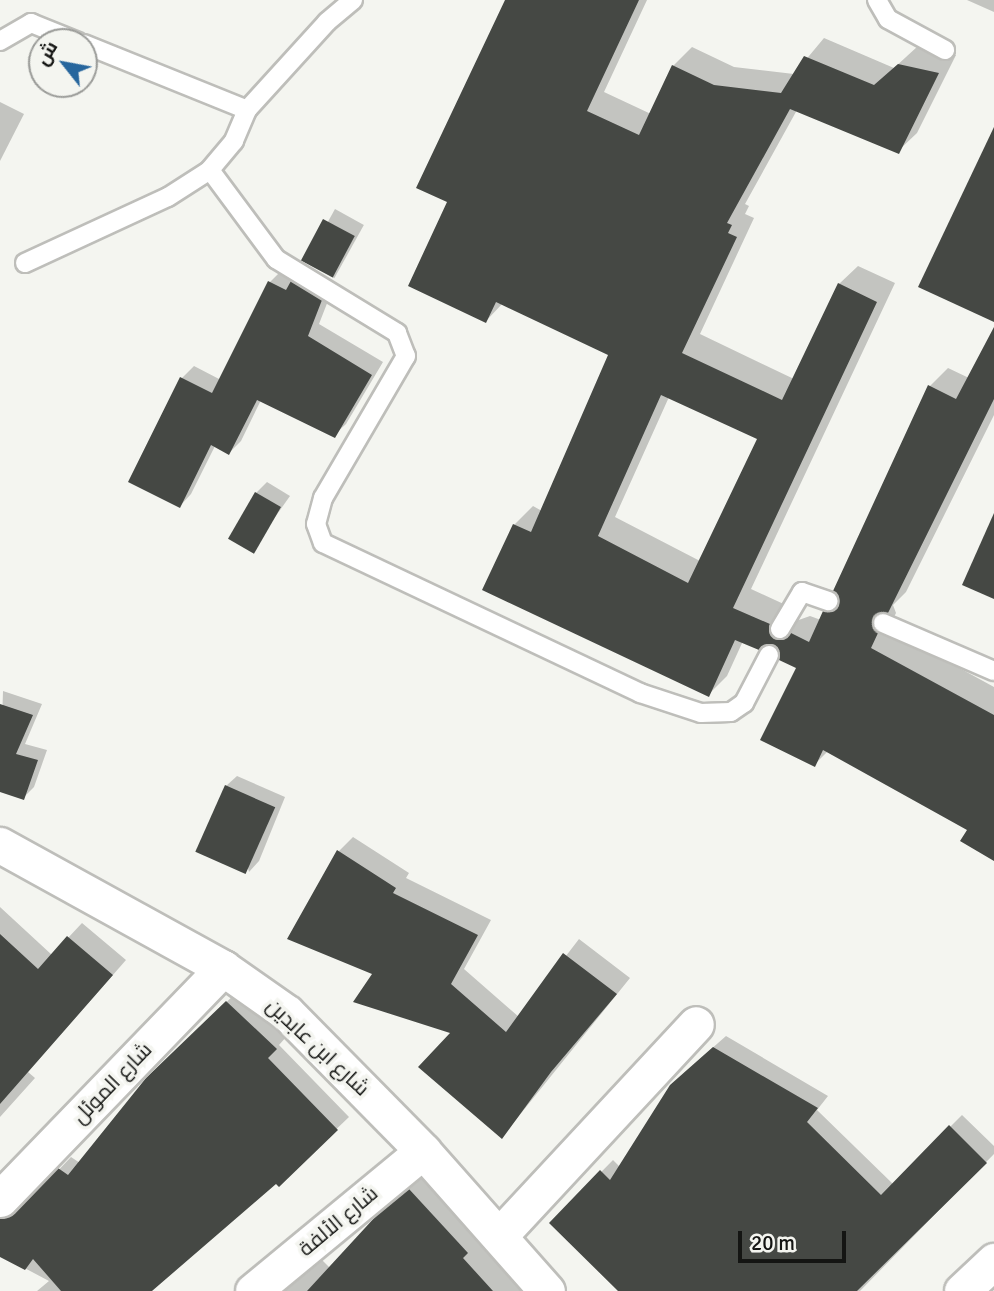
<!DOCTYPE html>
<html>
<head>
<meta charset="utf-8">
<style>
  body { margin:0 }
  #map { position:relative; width:994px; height:1291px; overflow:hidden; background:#f4f5f0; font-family:Signika,Cairo,sans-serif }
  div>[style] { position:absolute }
  .shadow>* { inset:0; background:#0003; transform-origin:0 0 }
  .building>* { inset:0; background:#454844; transform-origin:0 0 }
  .roads { filter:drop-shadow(2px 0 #bebeba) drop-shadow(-2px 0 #bebeba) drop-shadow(0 2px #bebeba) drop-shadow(0 -2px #bebeba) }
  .service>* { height:18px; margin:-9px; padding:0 9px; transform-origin:9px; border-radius:9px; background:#fff }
  .minor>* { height:35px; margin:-17.5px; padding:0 17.5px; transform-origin:17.5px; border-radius:17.5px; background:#fff }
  span { translate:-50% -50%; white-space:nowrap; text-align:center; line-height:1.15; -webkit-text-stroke:7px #f4f5f0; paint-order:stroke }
  .street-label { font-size:21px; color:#141513 }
  .north { position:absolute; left:28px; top:28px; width:70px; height:70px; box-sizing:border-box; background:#f4f5f0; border:2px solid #9a9b98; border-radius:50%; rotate:301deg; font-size:19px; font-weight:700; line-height:28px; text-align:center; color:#141513 }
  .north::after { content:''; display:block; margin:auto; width:24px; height:32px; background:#27669d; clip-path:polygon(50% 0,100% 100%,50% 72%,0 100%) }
  .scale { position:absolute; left:738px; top:1231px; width:108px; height:32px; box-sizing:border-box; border:4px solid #141513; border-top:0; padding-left:9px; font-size:21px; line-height:24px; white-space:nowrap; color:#141513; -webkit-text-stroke:5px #f4f5f0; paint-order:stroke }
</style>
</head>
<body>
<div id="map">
  <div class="shadow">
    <div style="clip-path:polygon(evenodd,507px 0,647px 0,604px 92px,651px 114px,673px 66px,692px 47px,734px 67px,794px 74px,824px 38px,894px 68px,918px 46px,956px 55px,917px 133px,898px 151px,797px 110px,745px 204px,749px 206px,745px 214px,754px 218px,700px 334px,794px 379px,839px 284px,858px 266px,895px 283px,751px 589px,788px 606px,793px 622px,810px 616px,821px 620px,840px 597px,930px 386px,948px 368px,969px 378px,994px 331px,994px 415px,906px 592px,893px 605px,896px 613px,888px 629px,994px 687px,994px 848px,970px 830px,828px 751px,815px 764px,799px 667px,775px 642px,759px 648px,743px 641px,727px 676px,708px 695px,514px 525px,533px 506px,542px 511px,611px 354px,503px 303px,486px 321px,449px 201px,507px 0,669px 397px,760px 438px,700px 561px,615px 517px,669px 397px)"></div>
    <div style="clip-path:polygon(967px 0,994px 0,994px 12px)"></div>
    <div style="clip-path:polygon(0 102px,24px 114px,0 161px)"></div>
    <div style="left:335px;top:209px;width:33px;height:61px;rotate:29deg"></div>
    <div style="clip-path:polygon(281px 271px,333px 288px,319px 324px,383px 362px,346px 424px,334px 435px,261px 400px,241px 441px,229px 453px,215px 446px,191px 494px,180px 506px,131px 481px,182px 378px,194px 366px,221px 380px,269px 283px)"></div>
    <div style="clip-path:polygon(267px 482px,290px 496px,251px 551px,256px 493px)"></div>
    <div style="clip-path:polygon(3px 691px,42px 704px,25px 744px,47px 750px,34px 787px,24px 797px,0 786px)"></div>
    <div style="clip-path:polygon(237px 776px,285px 797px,259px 861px,249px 872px,226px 786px)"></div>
    <div style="clip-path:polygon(353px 837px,409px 873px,406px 878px,491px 920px,464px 969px,519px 1017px,579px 939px,630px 978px,502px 1137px,453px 1032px,374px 973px,339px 851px)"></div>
    <div style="clip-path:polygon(0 907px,52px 955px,82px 923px,126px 960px,28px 1072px,35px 1078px,0 1117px)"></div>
    <div style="clip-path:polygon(239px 990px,287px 1036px,279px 1045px,349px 1117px,279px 1184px,276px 1181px,147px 1291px,37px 1291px,49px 1281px,0 1255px,0 1217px,10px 1207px,28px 1202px,71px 1157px,80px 1163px,147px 1079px)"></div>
    <div style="clip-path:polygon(726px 1036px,828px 1096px,817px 1110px,893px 1184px,962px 1115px,994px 1146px,994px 1154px,860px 1291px,623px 1291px,551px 1223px,613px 1160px,620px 1167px,684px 1073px)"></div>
    <div style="clip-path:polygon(425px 1175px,521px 1291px,284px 1291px,322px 1260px,330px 1268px,393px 1201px)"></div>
  </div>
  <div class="building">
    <div style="clip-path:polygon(evenodd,505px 0,639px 0,587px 111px,639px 135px,672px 65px,714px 85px,781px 93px,804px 56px,874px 85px,898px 64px,939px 73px,899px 154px,790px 109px,727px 223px,732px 225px,728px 233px,737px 237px,682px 353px,782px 400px,838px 283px,877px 302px,733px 608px,770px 624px,775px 639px,791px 633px,809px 642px,823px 611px,838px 605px,833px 591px,928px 385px,956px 399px,994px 327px,994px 399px,888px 613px,873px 618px,878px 633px,871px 648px,994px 715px,994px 861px,960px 841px,967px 830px,823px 750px,815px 767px,760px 740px,796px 668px,779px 660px,775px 645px,768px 644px,759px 650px,735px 640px,709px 697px,482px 590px,513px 524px,531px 532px,608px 355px,496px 302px,486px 323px,408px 286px,447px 202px,416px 188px,505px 0,661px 395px,757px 439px,688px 583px,598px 536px,661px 395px)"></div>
    <div style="clip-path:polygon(994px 127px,994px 322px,918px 287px)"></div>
    <div style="left:323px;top:219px;width:36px;height:47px;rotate:28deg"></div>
    <div style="clip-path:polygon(268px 281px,286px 290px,291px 281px,322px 300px,308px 336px,372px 375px,335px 438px,257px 400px,229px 455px,211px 445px,180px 508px,128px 482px,180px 377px,212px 393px)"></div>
    <div style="left:255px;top:492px;width:30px;height:54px;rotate:30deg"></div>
    <div style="clip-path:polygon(994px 513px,994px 599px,962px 585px)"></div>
    <div style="clip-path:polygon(0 704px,33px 715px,16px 754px,38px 760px,24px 800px,0 792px)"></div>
    <div style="left:225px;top:785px;width:55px;height:73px;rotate:24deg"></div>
    <div style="clip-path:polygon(337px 850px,396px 888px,393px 893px,478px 935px,451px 984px,506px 1032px,563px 953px,617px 994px,551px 1072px,502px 1139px,418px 1067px,450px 1033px,353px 1002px,372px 974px,287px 939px)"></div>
    <div style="clip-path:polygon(0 934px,38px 969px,67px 936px,113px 975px,0 1104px)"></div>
    <div style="clip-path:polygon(226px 1001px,277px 1049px,268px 1058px,338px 1130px,279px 1187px,276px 1184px,152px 1291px,61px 1291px,33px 1259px,25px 1270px,0 1257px,0 1219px,14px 1213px,58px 1168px,68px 1175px,146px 1078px)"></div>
    <div style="clip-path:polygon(713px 1047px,818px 1108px,807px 1122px,881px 1195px,949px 1125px,987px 1163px,857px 1291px,618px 1291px,549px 1223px,600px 1170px,610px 1180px,670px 1085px)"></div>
    <div style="clip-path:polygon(409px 1189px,468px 1253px,463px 1258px,493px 1291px,307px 1291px,376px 1216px)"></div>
  </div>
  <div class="roads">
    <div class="service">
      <div style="left:353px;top:0;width:34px;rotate:140deg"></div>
      <div style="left:327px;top:22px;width:119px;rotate:132.3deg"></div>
      <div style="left:247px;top:110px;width:34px;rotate:113deg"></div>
      <div style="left:234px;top:141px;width:38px;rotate:130deg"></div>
      <div style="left:210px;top:170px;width:111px;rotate:53.4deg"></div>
      <div style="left:276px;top:259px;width:142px;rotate:31.4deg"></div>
      <div style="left:397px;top:333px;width:25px;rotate:69deg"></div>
      <div style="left:406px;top:356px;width:164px;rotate:120.3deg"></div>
      <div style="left:323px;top:498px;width:27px;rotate:105deg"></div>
      <div style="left:316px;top:524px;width:20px;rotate:70deg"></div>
      <div style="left:323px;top:543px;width:351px;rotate:25.3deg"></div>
      <div style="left:640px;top:693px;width:64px;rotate:18.2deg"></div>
      <div style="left:701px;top:713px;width:30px;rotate:-2deg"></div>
      <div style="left:731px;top:712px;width:16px;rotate:-35deg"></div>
      <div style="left:744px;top:703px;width:54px;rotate:-62.5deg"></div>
      <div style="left:877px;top:0;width:22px;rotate:60deg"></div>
      <div style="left:888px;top:19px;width:65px;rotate:28.5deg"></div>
      <div style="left:0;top:41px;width:36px;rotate:-30deg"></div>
      <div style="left:31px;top:23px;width:51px;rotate:22deg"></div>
      <div style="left:84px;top:44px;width:176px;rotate:22deg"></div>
      <div style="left:25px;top:263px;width:157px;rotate:-24.8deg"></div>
      <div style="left:168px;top:197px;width:50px;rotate:-32.7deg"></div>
      <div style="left:883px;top:623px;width:121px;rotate:23.4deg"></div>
      <div style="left:780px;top:629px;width:43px;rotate:-59.3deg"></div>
      <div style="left:802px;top:592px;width:28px;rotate:19deg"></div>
    </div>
    <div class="minor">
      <div style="left:0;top:845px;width:255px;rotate:28.9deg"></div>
      <div style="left:223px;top:968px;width:78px;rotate:35.1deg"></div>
      <div style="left:287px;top:1013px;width:194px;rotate:45.4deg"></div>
      <div style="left:423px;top:1151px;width:187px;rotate:48.5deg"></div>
      <div style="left:0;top:1199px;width:321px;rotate:-46deg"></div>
      <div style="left:499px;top:1236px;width:289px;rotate:-47.1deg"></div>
      <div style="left:253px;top:1291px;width:220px;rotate:-39.5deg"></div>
      <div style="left:962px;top:1291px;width:44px;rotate:-43.2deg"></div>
    </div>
  </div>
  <div class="street-label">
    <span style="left:318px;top:1047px;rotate:43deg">شارع ابن عابدين</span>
    <span style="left:112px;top:1083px;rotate:-46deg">شارع الموئل</span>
    <span style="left:338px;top:1221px;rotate:-40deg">شارع الألفة</span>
  </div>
  <div class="north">ش</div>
  <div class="scale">20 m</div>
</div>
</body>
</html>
